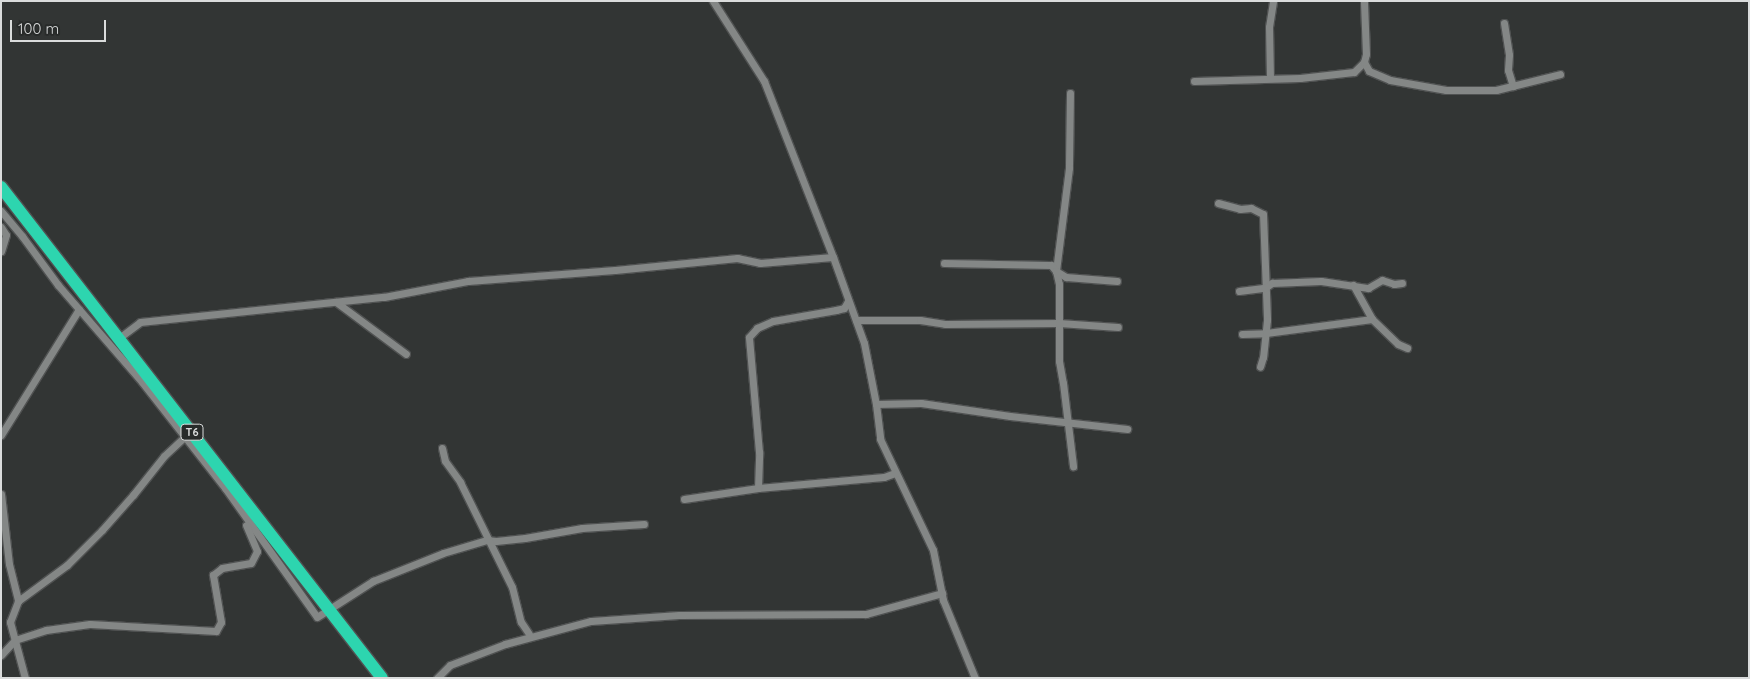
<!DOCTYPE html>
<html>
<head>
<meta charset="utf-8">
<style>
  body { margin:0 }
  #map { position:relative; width:1750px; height:679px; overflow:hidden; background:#323534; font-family:Quicksand,sans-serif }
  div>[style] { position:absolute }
  .roads { filter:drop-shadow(1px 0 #505252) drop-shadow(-1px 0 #505252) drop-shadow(0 1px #505252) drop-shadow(0 -1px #505252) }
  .street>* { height:7px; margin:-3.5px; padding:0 3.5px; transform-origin:3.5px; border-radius:3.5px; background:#848786 }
  .highway>* { height:12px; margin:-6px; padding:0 6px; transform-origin:6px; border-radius:6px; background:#2dd5af }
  span { translate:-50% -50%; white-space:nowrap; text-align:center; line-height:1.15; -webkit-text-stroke:5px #282b2a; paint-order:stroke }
  .shield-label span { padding:1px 4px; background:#282b2a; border:1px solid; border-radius:4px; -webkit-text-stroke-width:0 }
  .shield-label { font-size:11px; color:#dadcdc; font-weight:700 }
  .frame { position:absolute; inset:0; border:2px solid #dadcdc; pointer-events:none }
  .scale { position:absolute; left:10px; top:20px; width:96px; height:22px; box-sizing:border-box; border:2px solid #dadcdc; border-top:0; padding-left:6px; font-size:15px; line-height:18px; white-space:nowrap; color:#dadcdc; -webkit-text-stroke:4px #282b2a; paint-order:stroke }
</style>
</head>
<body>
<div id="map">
  <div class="roads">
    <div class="street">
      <div style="left:713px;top:1px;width:95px;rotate:57.5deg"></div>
      <div style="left:764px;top:81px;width:189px;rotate:68.6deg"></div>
      <div style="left:833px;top:257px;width:91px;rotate:70.2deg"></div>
      <div style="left:864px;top:343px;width:62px;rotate:78.9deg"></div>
      <div style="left:876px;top:404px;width:35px;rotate:83deg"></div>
      <div style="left:880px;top:439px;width:123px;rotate:64.5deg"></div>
      <div style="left:933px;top:550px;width:51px;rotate:78.7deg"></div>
      <div style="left:943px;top:600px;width:84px;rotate:67.7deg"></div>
      <div style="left:1504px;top:23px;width:32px;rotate:81deg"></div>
      <div style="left:1509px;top:55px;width:15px;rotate:94deg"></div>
      <div style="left:1508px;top:70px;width:17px;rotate:73deg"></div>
      <div style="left:1364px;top:62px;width:10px;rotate:61deg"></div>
      <div style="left:1369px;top:71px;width:23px;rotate:23deg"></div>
      <div style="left:1390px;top:80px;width:57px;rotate:10.1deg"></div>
      <div style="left:1446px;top:90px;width:50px"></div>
      <div style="left:1496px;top:90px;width:66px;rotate:-14deg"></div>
      <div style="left:1270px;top:78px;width:51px;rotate:-91.1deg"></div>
      <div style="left:1269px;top:27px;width:26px;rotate:-81deg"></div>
      <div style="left:1194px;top:81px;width:106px;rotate:-1.6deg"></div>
      <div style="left:1300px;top:78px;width:54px;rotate:-6.3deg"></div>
      <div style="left:1354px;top:72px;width:14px;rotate:-45deg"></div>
      <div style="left:1364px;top:62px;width:8px;rotate:-76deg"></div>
      <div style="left:1366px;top:54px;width:53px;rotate:-92.2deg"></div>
      <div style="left:1070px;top:93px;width:75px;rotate:90.8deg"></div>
      <div style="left:1069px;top:168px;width:104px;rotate:97.2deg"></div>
      <div style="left:1056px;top:271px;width:12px;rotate:31deg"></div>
      <div style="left:1066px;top:277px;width:51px;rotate:4.5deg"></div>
      <div style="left:1218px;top:203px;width:23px;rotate:15deg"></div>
      <div style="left:1240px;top:209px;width:11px;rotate:-5deg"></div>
      <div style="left:1251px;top:208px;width:13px;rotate:27deg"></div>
      <div style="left:1263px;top:214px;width:106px;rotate:87.8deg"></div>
      <div style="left:1267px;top:320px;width:37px;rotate:96deg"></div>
      <div style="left:1263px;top:357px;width:10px;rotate:107deg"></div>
      <div style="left:1px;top:211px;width:33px;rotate:50deg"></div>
      <div style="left:22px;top:236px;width:61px;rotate:53.7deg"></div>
      <div style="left:58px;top:285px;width:128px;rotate:49.1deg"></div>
      <div style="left:142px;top:382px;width:135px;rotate:51.9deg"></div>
      <div style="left:225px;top:488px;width:158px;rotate:54.5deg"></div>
      <div style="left:317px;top:617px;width:67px;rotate:-32.7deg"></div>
      <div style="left:373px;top:581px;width:75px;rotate:-21.8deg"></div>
      <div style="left:443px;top:553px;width:46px;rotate:-16.5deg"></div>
      <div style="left:487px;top:540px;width:9px;rotate:6deg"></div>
      <div style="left:496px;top:541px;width:29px;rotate:-6deg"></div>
      <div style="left:525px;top:538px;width:58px;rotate:-10deg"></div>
      <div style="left:582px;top:528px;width:62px;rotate:-3.7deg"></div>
      <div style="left:1px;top:227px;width:9px;rotate:58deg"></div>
      <div style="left:6px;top:235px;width:17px;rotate:107deg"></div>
      <div style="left:944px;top:263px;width:107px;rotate:1.1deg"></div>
      <div style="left:1051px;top:265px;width:8px;rotate:50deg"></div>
      <div style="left:1056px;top:271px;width:13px;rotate:77deg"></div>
      <div style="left:1059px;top:284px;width:77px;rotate:90deg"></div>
      <div style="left:1059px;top:361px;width:22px;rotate:80deg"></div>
      <div style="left:1063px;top:383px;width:84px;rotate:83.1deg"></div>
      <div style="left:1239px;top:291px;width:26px;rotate:-7deg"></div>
      <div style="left:1265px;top:288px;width:9px;rotate:-36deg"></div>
      <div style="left:1272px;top:283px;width:49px;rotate:-2.3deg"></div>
      <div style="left:1321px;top:281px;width:48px;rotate:8.5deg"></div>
      <div style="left:1368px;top:288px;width:16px;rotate:-30deg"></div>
      <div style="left:1382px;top:280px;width:13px;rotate:18deg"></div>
      <div style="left:1394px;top:284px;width:8px;rotate:-7deg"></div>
      <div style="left:336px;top:302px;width:87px;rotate:36.6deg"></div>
      <div style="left:1372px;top:319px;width:36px;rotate:44deg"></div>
      <div style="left:1398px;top:344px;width:10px;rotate:24deg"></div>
      <div style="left:856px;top:320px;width:64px"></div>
      <div style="left:920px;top:320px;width:25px;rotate:9deg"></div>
      <div style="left:945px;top:324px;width:114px;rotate:-0.5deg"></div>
      <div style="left:1059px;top:323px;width:59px;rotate:3.9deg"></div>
      <div style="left:1242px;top:334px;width:24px;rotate:-2deg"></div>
      <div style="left:1266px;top:333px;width:107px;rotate:-7.5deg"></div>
      <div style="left:1372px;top:319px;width:39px;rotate:-119deg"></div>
      <div style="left:119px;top:338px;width:26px;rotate:-37deg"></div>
      <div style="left:140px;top:322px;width:245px;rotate:-5.9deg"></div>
      <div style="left:384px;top:297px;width:86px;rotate:-10.8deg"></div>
      <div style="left:468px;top:281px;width:147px;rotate:-4.3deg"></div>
      <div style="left:615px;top:270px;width:123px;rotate:-5.6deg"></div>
      <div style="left:737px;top:258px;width:24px;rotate:12deg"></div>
      <div style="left:760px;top:263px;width:73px;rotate:-4.7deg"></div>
      <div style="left:876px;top:404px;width:45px;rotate:-1.3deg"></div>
      <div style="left:921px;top:403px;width:90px;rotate:8.3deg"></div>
      <div style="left:1010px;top:416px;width:118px;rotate:6.3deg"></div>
      <div style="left:1px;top:435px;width:148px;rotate:-58.2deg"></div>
      <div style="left:442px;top:448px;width:13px;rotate:77deg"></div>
      <div style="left:445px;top:461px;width:26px;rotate:54deg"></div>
      <div style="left:460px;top:482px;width:117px;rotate:63.7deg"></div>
      <div style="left:512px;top:587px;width:36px;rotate:76deg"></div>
      <div style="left:521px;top:622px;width:14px;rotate:56deg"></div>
      <div style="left:758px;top:488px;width:126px;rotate:-5deg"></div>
      <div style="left:884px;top:477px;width:12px;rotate:-20deg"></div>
      <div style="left:1px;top:494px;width:70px;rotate:83.5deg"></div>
      <div style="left:9px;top:564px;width:38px;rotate:76deg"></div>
      <div style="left:684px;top:499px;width:75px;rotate:-8.5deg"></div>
      <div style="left:758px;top:488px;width:36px;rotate:-88deg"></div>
      <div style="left:759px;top:452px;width:115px;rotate:-95deg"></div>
      <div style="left:749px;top:337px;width:12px;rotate:-48deg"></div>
      <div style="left:757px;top:328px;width:17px;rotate:-24deg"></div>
      <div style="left:773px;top:321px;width:64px;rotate:-9.9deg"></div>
      <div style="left:836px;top:310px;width:8px;rotate:-14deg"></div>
      <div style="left:844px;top:308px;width:8px;rotate:-60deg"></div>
      <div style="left:1px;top:655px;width:21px;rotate:-47deg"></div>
      <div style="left:15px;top:640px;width:33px;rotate:-18deg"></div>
      <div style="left:46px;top:630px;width:44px;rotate:-7.8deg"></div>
      <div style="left:90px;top:624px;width:126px;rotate:3.2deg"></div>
      <div style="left:216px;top:631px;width:10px;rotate:-61deg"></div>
      <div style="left:221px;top:622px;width:48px;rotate:-99.7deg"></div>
      <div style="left:213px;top:575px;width:11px;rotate:-38deg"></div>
      <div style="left:222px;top:568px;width:29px;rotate:-10deg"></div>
      <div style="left:251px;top:563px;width:13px;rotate:-63deg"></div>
      <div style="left:257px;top:551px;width:28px;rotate:-113deg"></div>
      <div style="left:25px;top:678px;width:58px;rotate:-105deg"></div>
      <div style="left:10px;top:622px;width:22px;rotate:-69deg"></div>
      <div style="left:18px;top:601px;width:61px;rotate:-36.3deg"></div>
      <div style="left:67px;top:565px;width:49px;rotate:-45deg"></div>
      <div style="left:102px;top:530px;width:47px;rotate:-48.5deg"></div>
      <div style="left:133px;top:495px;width:50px;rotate:-51.5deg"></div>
      <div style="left:164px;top:456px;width:26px;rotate:-43deg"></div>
      <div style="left:437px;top:678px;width:18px;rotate:-45deg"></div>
      <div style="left:450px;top:665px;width:59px;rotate:-20.9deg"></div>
      <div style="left:505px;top:644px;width:89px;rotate:-15deg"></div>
      <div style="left:591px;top:621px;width:88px;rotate:-3.9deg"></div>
      <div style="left:679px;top:615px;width:187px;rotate:-0.3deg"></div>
      <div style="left:866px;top:614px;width:79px;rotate:-15.4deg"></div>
    </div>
    <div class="highway">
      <div style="left:1px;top:187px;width:621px;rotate:52.19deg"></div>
    </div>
  </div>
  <div class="shield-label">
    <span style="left:192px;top:432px">T6</span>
  </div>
  <div class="frame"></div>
  <div class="scale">100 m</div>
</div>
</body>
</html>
